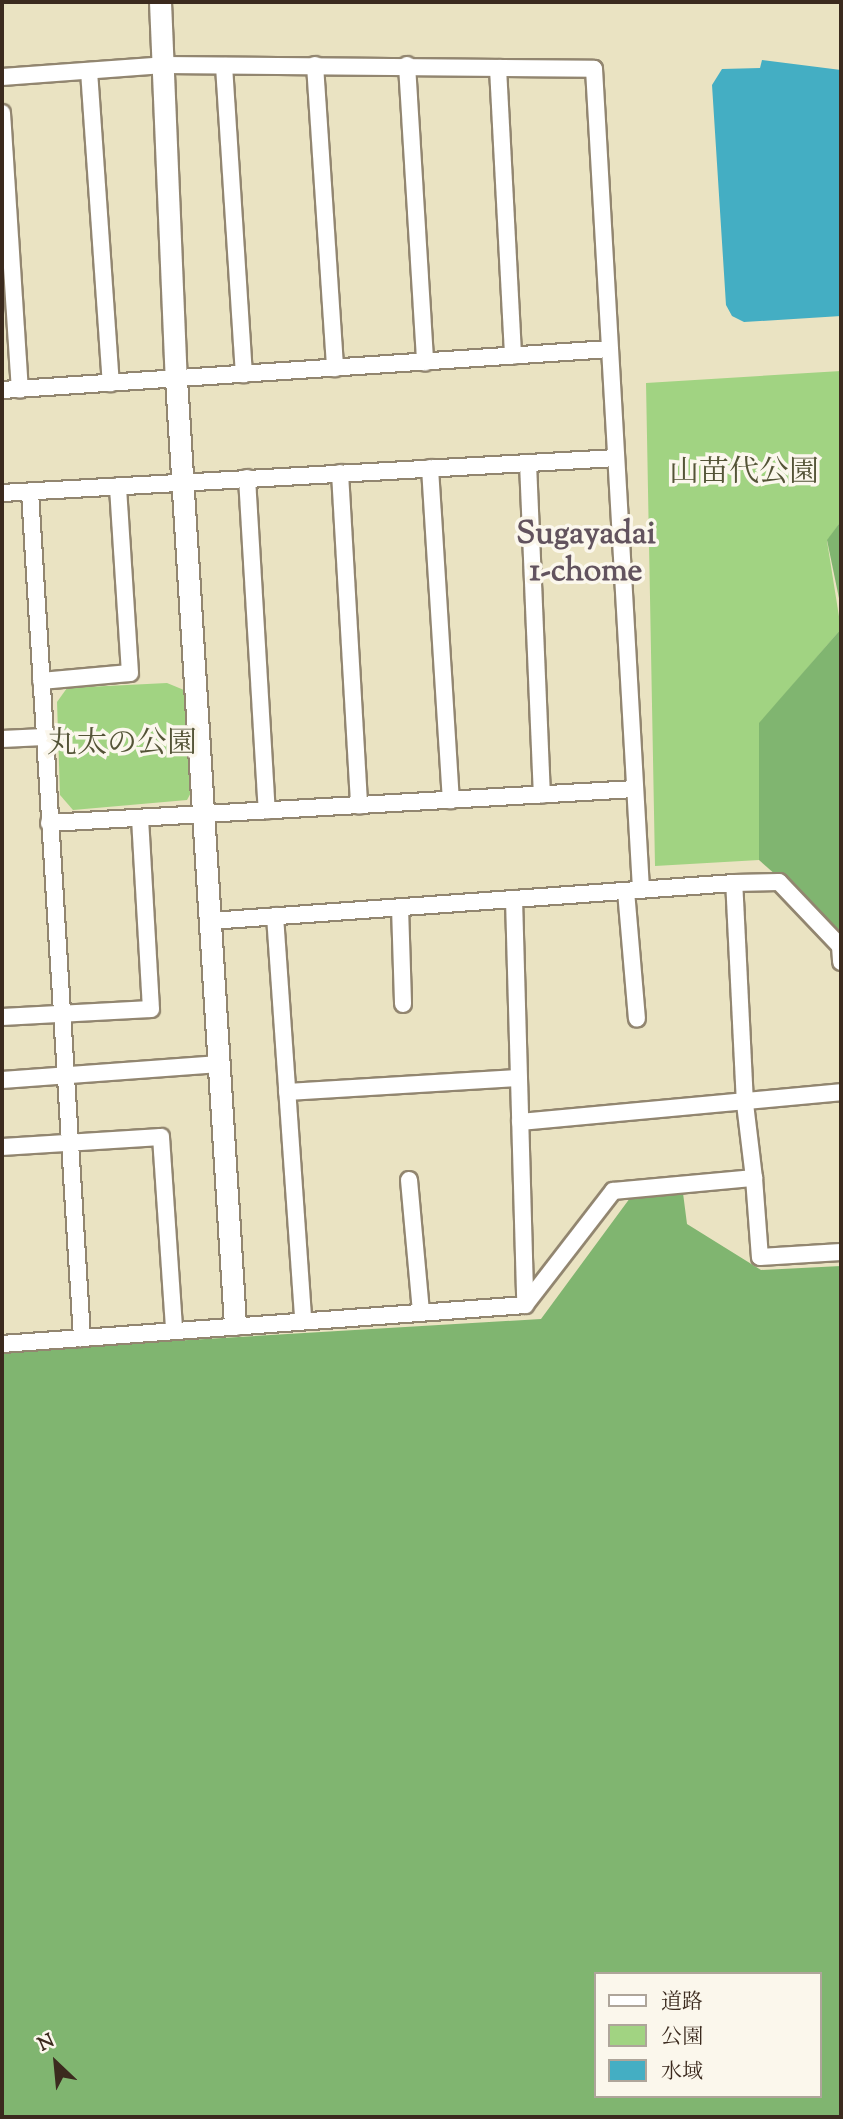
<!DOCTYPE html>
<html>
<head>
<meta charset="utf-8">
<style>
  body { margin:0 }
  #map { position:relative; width:843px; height:2119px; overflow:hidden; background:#eae3c2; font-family:"Sorts Mill Goudy","Noto Serif JP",serif }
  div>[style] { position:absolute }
  .green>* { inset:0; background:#a1d382 }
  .forest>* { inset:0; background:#80b570 }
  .water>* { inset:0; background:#44aec3 }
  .roads { filter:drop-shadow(2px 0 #928670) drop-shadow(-2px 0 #928670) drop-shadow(0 2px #928670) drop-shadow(0 -2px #928670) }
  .minor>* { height:16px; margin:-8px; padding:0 8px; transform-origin:8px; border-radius:8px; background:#fff }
  .tertiary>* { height:21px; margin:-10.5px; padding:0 10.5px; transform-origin:10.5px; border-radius:10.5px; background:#fff }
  span { translate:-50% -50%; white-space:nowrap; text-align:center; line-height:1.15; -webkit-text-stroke:7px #fbf7ec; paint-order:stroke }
  .park-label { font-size:30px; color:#545437 }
  .neighbourhood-label { font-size:32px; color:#62535e; font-weight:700 }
  .frame { position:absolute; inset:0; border:4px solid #3b2a1e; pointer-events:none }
  .legend { position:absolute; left:594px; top:1972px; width:228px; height:126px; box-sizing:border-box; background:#fbf7ec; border:2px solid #aea59a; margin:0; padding:9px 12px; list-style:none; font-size:21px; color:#3b2a1e }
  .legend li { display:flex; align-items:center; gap:14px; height:35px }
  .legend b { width:35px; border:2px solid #aea59a }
  .north { position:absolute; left:21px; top:2028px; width:70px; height:70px; -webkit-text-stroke:5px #fbf7ec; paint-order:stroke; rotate:334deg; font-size:19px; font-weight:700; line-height:28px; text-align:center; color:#3b2a1e }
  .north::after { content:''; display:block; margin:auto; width:24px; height:32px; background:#3b2a1e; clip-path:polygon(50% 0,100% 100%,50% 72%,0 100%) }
</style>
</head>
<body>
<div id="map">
  <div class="green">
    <div style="clip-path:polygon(841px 371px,841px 521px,827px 541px,841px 629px,760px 723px,759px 860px,655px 866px,646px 383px)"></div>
    <div style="clip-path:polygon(167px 683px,184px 690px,194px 787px,187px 800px,73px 810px,60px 795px,57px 702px,67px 688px)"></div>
  </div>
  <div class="forest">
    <div style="clip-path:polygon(841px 521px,841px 608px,827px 540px)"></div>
    <div style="clip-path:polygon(841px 629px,841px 932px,759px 860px,759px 723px)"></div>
    <div style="clip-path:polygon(evenodd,683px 1193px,687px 1224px,761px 1270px,841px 1266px,841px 2117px,2px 2117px,2px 1351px,541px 1319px,630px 1198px,683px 1193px,596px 1974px,820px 1974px,820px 2096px,596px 2096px,596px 1974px)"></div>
  </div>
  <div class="water">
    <div style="clip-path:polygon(762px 60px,841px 70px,841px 316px,744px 322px,732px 316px,726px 305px,712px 85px,722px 69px,760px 68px)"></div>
  </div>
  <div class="roads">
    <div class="minor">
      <div style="left:315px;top:65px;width:304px;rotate:86.2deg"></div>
      <div style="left:407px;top:65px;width:298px;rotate:86.5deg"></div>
      <div style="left:224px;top:66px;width:309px;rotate:86.3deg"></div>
      <div style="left:498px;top:68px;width:288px;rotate:87deg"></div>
      <div style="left:89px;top:71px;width:313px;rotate:86deg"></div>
      <div style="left:2px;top:77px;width:162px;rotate:-4.2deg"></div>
      <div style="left:164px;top:65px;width:430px;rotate:0.5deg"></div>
      <div style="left:594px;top:69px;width:822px;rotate:86.72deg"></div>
      <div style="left:2px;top:113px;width:277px;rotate:86.3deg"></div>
      <div style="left:2px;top:390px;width:609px;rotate:-3.86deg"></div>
      <div style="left:528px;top:463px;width:332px;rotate:87.6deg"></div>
      <div style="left:430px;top:468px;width:333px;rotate:86.4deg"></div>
      <div style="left:340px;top:473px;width:333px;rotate:86.7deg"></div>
      <div style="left:247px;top:478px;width:333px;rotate:86.6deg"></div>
      <div style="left:30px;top:492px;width:848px;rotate:86.48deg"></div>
      <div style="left:2px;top:493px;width:615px;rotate:-3.26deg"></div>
      <div style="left:41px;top:681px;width:89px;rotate:-5.1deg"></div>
      <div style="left:130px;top:673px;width:187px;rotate:-93.7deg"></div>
      <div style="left:2px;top:739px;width:42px;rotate:-2.7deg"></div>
      <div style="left:49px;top:823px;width:587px;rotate:-3.32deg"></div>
      <div style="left:734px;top:883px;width:45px;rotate:-1.3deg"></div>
      <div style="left:779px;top:882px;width:88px;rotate:46.4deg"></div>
      <div style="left:840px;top:946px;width:16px;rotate:86deg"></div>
      <div style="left:626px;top:891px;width:128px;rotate:85.1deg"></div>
      <div style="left:514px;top:899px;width:406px;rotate:88.4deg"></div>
      <div style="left:400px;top:907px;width:97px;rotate:88.2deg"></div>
      <div style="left:275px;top:916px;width:405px;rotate:86deg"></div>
      <div style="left:2px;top:1017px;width:149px;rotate:-3.1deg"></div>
      <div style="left:151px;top:1009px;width:191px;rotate:-93.3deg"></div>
      <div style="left:2px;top:1080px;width:218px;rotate:-4.2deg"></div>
      <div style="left:287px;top:1092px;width:231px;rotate:-3.5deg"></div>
      <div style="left:520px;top:1122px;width:322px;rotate:-5.3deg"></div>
      <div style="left:2px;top:1147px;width:159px;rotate:-3.6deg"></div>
      <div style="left:161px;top:1137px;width:193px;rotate:86.1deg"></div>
      <div style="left:754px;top:1178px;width:79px;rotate:85.7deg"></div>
      <div style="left:760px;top:1257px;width:81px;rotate:-3.5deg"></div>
      <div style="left:409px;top:1180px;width:133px;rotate:84.8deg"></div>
      <div style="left:2px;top:1344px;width:524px;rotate:-4.26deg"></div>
      <div style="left:525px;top:1305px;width:144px;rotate:-52.3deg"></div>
      <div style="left:613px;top:1191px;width:142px;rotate:-5.3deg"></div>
      <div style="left:754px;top:1178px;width:75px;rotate:-96.9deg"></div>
      <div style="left:745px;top:1104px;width:221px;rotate:-92.8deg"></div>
      <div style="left:734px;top:883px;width:525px;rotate:175.85deg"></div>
    </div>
    <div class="tertiary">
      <div style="left:160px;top:2px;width:377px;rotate:87.6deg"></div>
      <div style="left:176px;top:379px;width:947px;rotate:86.43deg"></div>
    </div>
  </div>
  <div class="park-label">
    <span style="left:744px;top:474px">山苗代公園</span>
    <span style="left:122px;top:745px">丸太の公園</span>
  </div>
  <div class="neighbourhood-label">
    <span style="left:586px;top:554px">Sugayadai<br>1-chome</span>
  </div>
  <div class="frame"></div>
  <ul class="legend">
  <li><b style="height:9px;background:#fff"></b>道路</li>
  <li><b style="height:19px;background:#a1d382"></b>公園</li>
  <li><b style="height:19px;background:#44aec3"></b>水域</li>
  </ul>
  <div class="north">N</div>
</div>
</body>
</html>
